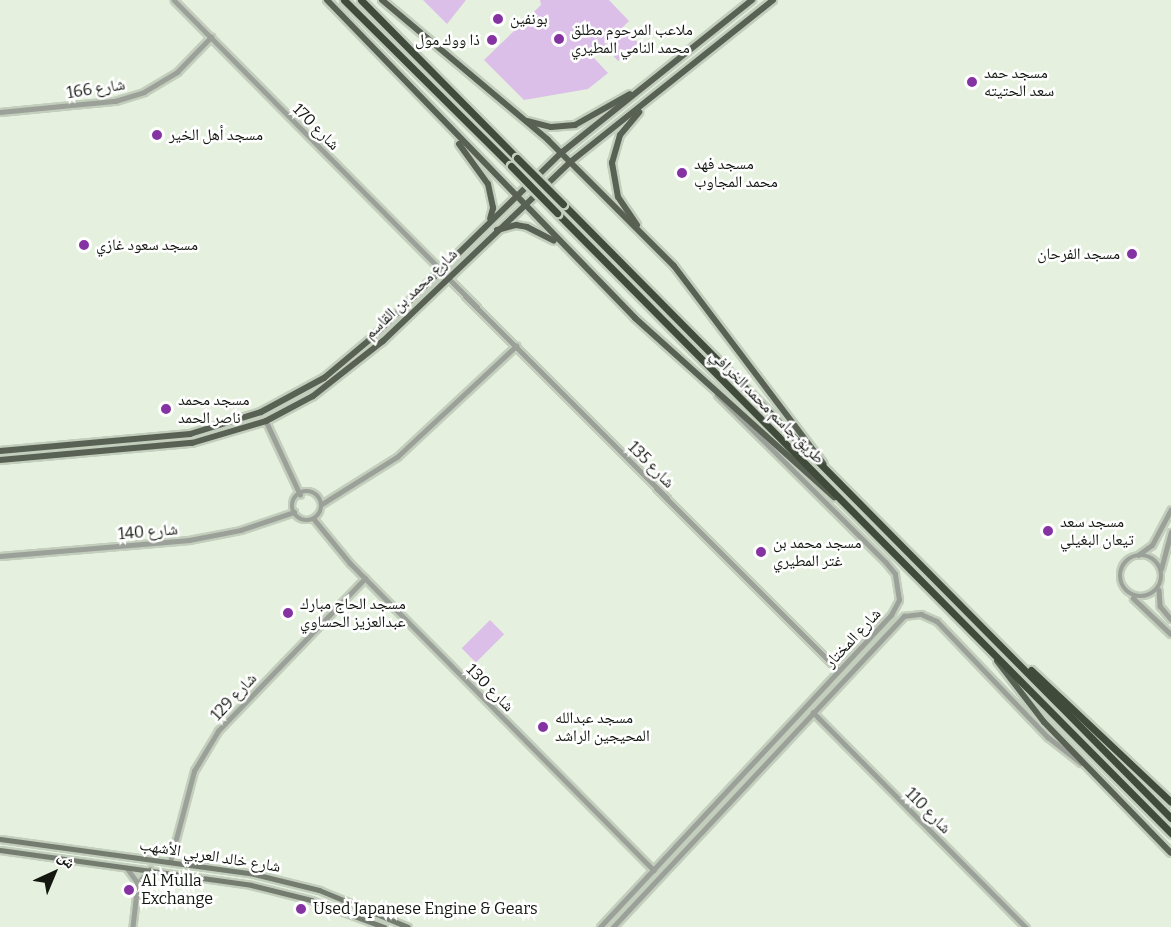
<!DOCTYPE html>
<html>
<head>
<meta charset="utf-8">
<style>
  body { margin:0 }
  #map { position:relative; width:1171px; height:927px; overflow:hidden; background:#e5f1de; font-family:Bitter,"Noto Naskh Arabic",serif }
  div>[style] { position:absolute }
  .green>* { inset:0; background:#dcbfe8; transform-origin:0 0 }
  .roads { filter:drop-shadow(2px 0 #c3cebd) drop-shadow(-2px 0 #c3cebd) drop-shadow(0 2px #c3cebd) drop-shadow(0 -2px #c3cebd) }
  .tertiary>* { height:4.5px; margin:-2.25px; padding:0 2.25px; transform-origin:2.25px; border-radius:2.25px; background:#9ba098 }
  .tertiary>.ring { margin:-2.25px; padding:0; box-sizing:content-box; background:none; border:4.5px solid #9ba098; border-radius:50% }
  .secondary>* { height:5px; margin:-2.5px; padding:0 2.5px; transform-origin:2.5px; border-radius:2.5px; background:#747b6f }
  .primary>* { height:6px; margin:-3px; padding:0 3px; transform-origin:3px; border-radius:3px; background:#586153 }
  .motorway>* { height:7px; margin:-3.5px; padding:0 3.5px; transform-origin:3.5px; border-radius:3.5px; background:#414b3b }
  .bridges { filter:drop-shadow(2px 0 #c3cebd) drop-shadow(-2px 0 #c3cebd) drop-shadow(0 2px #c3cebd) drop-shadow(0 -2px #c3cebd) }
  .motorway-bridge>* { height:7px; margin:-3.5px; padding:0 3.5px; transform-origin:3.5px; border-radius:3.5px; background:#414b3b }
  .dots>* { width:16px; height:16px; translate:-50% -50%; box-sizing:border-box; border:3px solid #fff; border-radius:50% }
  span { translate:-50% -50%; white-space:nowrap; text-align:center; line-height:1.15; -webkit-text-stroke:5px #fff; paint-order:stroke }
  .poi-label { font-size:16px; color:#131710 }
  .left { translate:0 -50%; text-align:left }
  .right { translate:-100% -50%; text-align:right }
  .street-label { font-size:16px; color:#131710 }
  .north { position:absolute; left:24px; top:843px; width:60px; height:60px; -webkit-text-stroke:4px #fff; paint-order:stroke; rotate:44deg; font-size:16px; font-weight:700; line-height:24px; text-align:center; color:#131710 }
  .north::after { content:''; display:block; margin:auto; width:21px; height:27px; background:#131710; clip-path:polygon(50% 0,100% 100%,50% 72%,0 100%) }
</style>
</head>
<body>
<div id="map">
  <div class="green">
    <div style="clip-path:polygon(423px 0,466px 0,447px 24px)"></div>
    <div style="clip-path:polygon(540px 0,609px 0,629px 21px,593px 57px,608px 73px,588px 89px,524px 100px,484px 60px,541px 5px)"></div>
    <div style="left:627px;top:31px;width:16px;height:27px;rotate:47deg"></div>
    <div style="left:490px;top:620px;width:20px;height:40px;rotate:45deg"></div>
  </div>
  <div class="roads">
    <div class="tertiary">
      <div style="left:174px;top:0;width:381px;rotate:45.3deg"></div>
      <div style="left:0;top:112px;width:116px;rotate:-5.5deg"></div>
      <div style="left:115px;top:101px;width:30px;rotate:-17deg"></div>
      <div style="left:144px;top:92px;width:39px;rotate:-31deg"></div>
      <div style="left:177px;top:72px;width:49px;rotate:-45.8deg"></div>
      <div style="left:447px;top:277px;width:554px;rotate:45.15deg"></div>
      <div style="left:266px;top:421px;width:81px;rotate:65deg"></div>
      <div class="ring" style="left:292px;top:491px;width:25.5px;height:25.5px"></div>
      <div style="left:322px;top:504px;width:89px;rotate:-32.1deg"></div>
      <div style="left:397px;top:457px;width:163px;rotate:-43deg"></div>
      <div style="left:314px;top:519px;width:57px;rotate:50.7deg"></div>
      <div style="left:350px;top:563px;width:432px;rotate:45.3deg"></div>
      <div class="ring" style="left:1120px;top:555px;width:37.5px;height:37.5px"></div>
      <div style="left:1138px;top:555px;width:17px;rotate:-36deg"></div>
      <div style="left:1152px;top:545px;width:40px;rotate:-62deg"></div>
      <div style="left:0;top:556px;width:190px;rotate:-4.8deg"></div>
      <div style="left:189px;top:540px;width:53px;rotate:-10.9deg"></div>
      <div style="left:241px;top:530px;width:56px;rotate:-18.8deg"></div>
      <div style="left:1161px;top:569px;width:38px;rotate:-75deg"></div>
      <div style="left:1159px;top:590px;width:16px;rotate:86deg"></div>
      <div style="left:1160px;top:606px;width:17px;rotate:50deg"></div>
      <div style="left:1133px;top:598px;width:52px;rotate:43.5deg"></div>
      <div style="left:813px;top:712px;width:303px;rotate:45.3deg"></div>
      <div style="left:170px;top:862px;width:94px;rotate:-75.2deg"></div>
      <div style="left:194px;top:771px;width:47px;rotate:-59deg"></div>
      <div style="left:218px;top:731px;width:212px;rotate:-46.1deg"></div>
      <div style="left:127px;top:868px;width:19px;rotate:54deg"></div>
      <div style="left:138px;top:883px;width:44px;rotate:96.5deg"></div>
      <div style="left:138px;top:883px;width:18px;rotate:-49deg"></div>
      <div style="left:600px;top:927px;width:427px;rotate:-47deg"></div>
      <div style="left:891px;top:615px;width:17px;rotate:-62deg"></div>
      <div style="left:899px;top:600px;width:26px;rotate:-99deg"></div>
      <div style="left:895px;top:574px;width:14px;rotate:-129deg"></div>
      <div style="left:886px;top:563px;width:238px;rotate:-135.2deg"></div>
      <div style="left:613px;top:927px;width:426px;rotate:-46.9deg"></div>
      <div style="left:904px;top:616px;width:17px;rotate:-7deg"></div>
      <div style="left:921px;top:614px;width:17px;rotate:24deg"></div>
      <div style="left:937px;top:621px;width:161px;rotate:46.3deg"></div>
      <div style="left:1048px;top:737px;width:42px;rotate:38.2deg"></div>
    </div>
    <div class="secondary">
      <div style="left:0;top:839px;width:256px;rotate:7.8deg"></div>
      <div style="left:254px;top:874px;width:67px;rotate:13.8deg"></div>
      <div style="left:319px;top:890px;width:96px;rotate:22.6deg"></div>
      <div style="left:0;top:850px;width:253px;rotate:7.9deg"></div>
      <div style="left:251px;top:885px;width:62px;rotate:14deg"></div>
      <div style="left:311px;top:900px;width:78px;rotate:20.3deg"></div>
    </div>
    <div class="primary">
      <div style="left:327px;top:0;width:443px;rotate:45.9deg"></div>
      <div style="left:635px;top:318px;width:268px;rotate:42deg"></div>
      <div style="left:382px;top:0;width:217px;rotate:40.1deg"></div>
      <div style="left:548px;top:140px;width:178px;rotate:45deg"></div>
      <div style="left:674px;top:266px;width:248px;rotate:52.9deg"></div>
      <div style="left:527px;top:121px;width:25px;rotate:14deg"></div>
      <div style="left:551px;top:127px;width:24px;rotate:-5deg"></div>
      <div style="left:575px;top:125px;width:63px;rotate:-29.4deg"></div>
      <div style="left:459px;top:144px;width:49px;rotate:54.1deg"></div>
      <div style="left:488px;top:184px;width:25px;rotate:78deg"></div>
      <div style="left:493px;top:208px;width:11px;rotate:105deg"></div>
      <div style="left:637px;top:225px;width:34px;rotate:-124deg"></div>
      <div style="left:618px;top:197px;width:35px;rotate:-100deg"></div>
      <div style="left:612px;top:163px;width:29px;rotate:-74deg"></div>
      <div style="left:620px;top:135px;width:30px;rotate:-50deg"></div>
      <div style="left:497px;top:230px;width:20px;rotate:-15deg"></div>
      <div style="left:516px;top:225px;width:11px;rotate:10deg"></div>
      <div style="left:527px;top:227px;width:30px;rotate:27deg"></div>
      <div style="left:0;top:451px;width:191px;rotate:-5.1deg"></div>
      <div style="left:190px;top:434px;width:74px;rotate:-17.2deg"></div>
      <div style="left:261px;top:412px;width:72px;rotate:-28.4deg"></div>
      <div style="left:324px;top:378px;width:65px;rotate:-40deg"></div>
      <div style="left:374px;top:336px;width:262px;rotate:-44.4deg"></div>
      <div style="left:561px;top:153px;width:245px;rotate:-38.7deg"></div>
      <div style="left:0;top:460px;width:193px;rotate:-5.1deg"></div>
      <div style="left:192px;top:443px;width:77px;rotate:-16.6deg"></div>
      <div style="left:266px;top:421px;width:53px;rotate:-28deg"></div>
      <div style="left:313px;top:396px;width:89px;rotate:-38.2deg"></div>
      <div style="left:383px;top:341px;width:257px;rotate:-43.7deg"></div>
      <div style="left:569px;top:163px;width:261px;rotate:-38.6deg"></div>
      <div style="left:997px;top:661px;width:77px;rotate:52.4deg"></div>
      <div style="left:1044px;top:722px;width:182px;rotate:45.9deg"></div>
    </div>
    <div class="motorway">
      <div style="left:344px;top:0;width:235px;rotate:44.8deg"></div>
      <div style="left:361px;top:0;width:222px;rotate:45.4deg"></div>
      <div style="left:563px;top:204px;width:864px;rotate:45.28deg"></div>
      <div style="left:557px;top:213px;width:873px;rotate:45.28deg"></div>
      <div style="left:1031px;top:670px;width:192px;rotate:43.3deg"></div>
    </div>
  </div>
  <div class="bridges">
    <div class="motorway-bridge">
      <div style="left:517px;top:158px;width:65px;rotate:45deg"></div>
      <div style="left:511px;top:166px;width:66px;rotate:45.6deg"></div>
    </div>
  </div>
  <div class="dots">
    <div style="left:498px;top:19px;background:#8533a2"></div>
    <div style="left:559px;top:39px;background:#8533a2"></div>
    <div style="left:492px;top:40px;background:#8533a2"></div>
    <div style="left:972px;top:82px;background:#8533a2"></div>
    <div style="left:157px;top:135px;background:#8533a2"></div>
    <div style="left:682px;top:173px;background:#8533a2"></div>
    <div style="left:84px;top:245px;background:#8533a2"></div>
    <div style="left:1132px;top:254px;background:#8533a2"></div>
    <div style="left:166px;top:409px;background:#8533a2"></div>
    <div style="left:1048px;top:531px;background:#8533a2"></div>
    <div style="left:761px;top:552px;background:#8533a2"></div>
    <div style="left:288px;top:613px;background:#8533a2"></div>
    <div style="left:543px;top:727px;background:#8533a2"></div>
    <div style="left:129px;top:890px;background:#8533a2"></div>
    <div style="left:301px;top:909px;background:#8533a2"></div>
  </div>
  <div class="poi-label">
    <span class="left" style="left:510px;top:19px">بونفين</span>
    <span class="left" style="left:571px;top:39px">ملاعب المرحوم مطلق<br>محمد النامي المطيري</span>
    <span class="right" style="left:480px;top:40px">ذا ووك مول</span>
    <span class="left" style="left:984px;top:82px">مسجد حمد<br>سعد الحتيته</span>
    <span class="left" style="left:169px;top:135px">مسجد أهل الخير</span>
    <span class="left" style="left:694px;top:173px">مسجد فهد<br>محمد المجاوب</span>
    <span class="left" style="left:96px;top:245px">مسجد سعود غازي</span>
    <span class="right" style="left:1120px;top:254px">مسجد الفرحان</span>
    <span class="left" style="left:178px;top:409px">مسجد محمد<br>ناصر الحمد</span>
    <span class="left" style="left:1060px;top:531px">مسجد سعد<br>تيعان البغيلي</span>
    <span class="left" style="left:773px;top:552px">مسجد محمد بن<br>غتر المطيري</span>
    <span class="left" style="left:300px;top:613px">مسجد الحاج مبارك<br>عبدالعزيز الحساوي</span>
    <span class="left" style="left:555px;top:727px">مسجد عبدالله<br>المحيجين الراشد</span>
    <span class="left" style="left:141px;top:890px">Al Mulla<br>Exchange</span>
    <span class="left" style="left:313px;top:909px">Used Japanese Engine &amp; Gears</span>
  </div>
  <div class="street-label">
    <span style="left:96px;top:89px;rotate:-9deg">شارع 166</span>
    <span style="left:316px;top:127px;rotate:45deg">شارع 170</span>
    <span style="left:411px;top:294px;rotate:-44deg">شارع محمد بن القاسم</span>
    <span style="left:767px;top:407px;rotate:45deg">طريق جاسم محمد الخرافي</span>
    <span style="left:651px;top:465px;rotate:45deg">شارع 135</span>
    <span style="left:148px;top:532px;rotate:-5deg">شارع 140</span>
    <span style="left:853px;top:638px;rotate:-47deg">شارع المختار</span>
    <span style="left:490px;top:688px;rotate:45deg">شارع 130</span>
    <span style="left:234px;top:697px;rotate:-47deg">شارع 129</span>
    <span style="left:928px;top:811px;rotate:45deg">شارع 110</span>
    <span style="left:210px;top:856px;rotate:9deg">شارع خالد العربي الأشهب</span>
  </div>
  <div class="north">ش</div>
</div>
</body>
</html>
